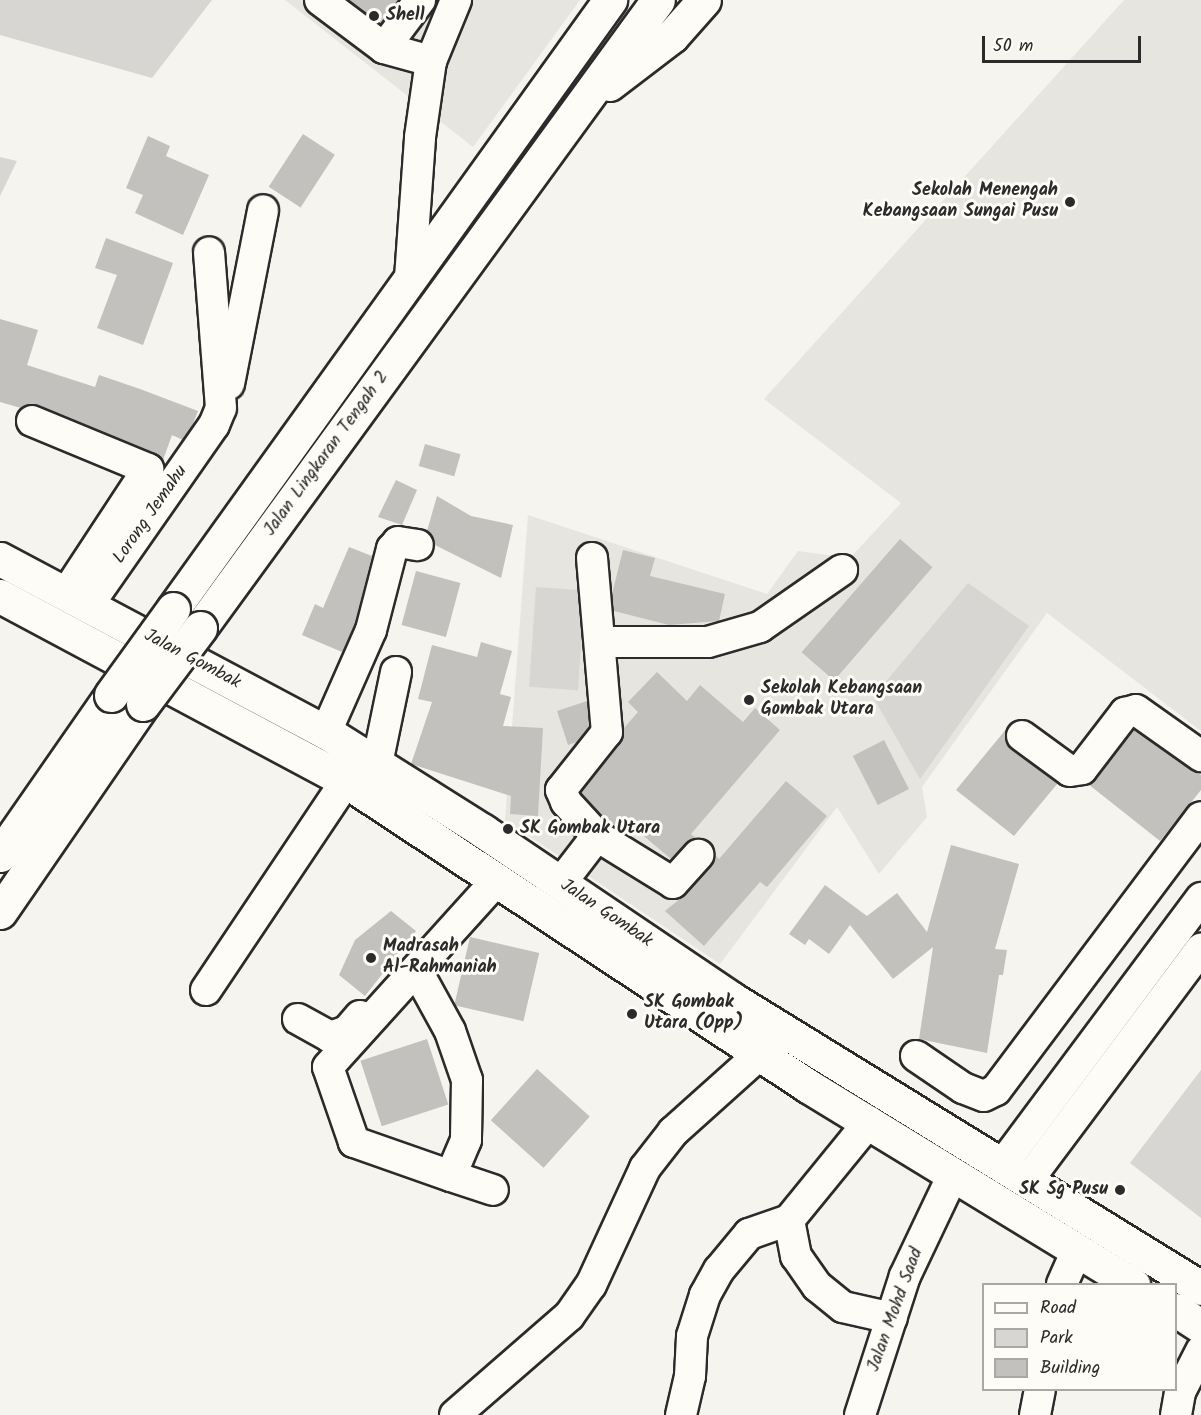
<!DOCTYPE html>
<html>
<head>
<meta charset="utf-8">
<style>
  body { margin:0 }
  #map { position:relative; width:1201px; height:1415px; overflow:hidden; background:#f5f4ef; font-family:Kalam,sans-serif }
  div>[style] { position:absolute }
  .built>* { inset:0; background:#e6e5e0 }
  .green>* { inset:0; background:#d7d6d2; transform-origin:0 0 }
  .building>* { inset:0; background:#c2c1be; transform-origin:0 0 }
  .roads { filter:drop-shadow(2px 0 #2b2b2b) drop-shadow(-2px 0 #2b2b2b) drop-shadow(0 2px #2b2b2b) drop-shadow(0 -2px #2b2b2b) }
  .minor>* { height:30px; margin:-15px; padding:0 15px; transform-origin:15px; border-radius:15px; background:#fdfcf7 }
  .major>* { height:33px; margin:-16.5px; padding:0 16.5px; transform-origin:16.5px; border-radius:16.5px; background:#fdfcf7 }
  .highway>* { height:33px; margin:-16.5px; padding:0 16.5px; transform-origin:16.5px; border-radius:16.5px; background:#fdfcf7 }
  .bridges { filter:drop-shadow(2px 0 #2b2b2b) drop-shadow(-2px 0 #2b2b2b) drop-shadow(0 2px #2b2b2b) drop-shadow(0 -2px #2b2b2b) }
  .highway-bridge>* { height:33px; margin:-16.5px; padding:0 16.5px; transform-origin:16.5px; border-radius:16.5px; background:#fdfcf7 }
  .dots>* { width:16px; height:16px; translate:-50% -50%; box-sizing:border-box; border:3px solid #fdfcf7; border-radius:50% }
  span { translate:-50% -50%; white-space:nowrap; text-align:center; line-height:1.15; -webkit-text-stroke:6px #fdfcf7; paint-order:stroke }
  .poi-label { font-size:18px; color:#2b2b2b; font-weight:700 }
  .left { translate:0 -50%; text-align:left }
  .right { translate:-100% -50%; text-align:right }
  .street-label { font-size:18px; color:#2b2b2b }
  .legend { position:absolute; left:982px; top:1283px; width:195px; height:108px; box-sizing:border-box; background:#fdfcf7; border:2px solid #a9a8a5; margin:0; padding:8px 10px; list-style:none; font-size:18px; color:#2b2b2b }
  .legend li { display:flex; align-items:center; gap:12px; height:30px }
  .legend b { width:30px; border:2px solid #a9a8a5 }
  .scale { position:absolute; left:982px; top:36px; width:159px; height:27px; box-sizing:border-box; border:3px solid #2b2b2b; border-top:0; padding-left:8px; font-size:18px; line-height:21px; white-space:nowrap; color:#2b2b2b; -webkit-text-stroke:4px #fdfcf7; paint-order:stroke }
</style>
</head>
<body>
<div id="map">
  <div class="built">
    <div style="clip-path:polygon(285px 0,580px 0,473px 147px)"></div>
    <div style="clip-path:polygon(1124px 0,1201px 0,1201px 731px,1047px 613px,922px 787px,927px 817px,879px 874px,837px 807px,720px 964px,505px 820px,528px 515px,767px 594px,798px 551px,850px 558px,901px 503px,764px 399px)"></div>
  </div>
  <div class="green">
    <div style="clip-path:polygon(0 0,212px 0,152px 78px,0 35px)"></div>
    <div style="clip-path:polygon(0 157px,17px 161px,0 196px)"></div>
    <div style="clip-path:polygon(968px 583px,1029px 626px,920px 779px,873px 697px)"></div>
    <div style="left:536px;top:587px;width:49px;height:100px;rotate:4deg"></div>
    <div style="clip-path:polygon(1201px 1070px,1201px 1218px,1130px 1163px)"></div>
  </div>
  <div class="building">
    <div style="clip-path:polygon(349px 0,398px 0,381px 24px)"></div>
    <div style="left:303px;top:134px;width:38px;height:63px;rotate:33deg"></div>
    <div style="clip-path:polygon(148px 136px,170px 146px,166px 156px,209px 175px,183px 235px,135px 213px,143px 195px,126px 188px)"></div>
    <div style="clip-path:polygon(106px 238px,173px 263px,143px 345px,97px 328px,117px 275px,95px 268px)"></div>
    <div style="clip-path:polygon(0 319px,38px 330px,27px 365px,95px 387px,99px 375px,140px 389px,198px 411px,192px 426px,183px 440px,172px 435px,163px 460px,155px 453px,39px 405px,21px 408px,0 402px)"></div>
    <div style="left:425px;top:444px;width:37px;height:23px;rotate:16deg"></div>
    <div style="clip-path:polygon(396px 480px,417px 490px,402px 525px,378px 517px)"></div>
    <div style="clip-path:polygon(437px 496px,471px 516px,513px 525px,501px 578px,435px 545px,427px 531px)"></div>
    <div style="left:900px;top:539px;width:43px;height:150px;rotate:41deg"></div>
    <div style="clip-path:polygon(349px 547px,372px 556px,355px 624px,342px 652px,302px 635px,315px 604px,323px 608px)"></div>
    <div style="clip-path:polygon(623px 550px,655px 558px,650px 576px,725px 594px,719px 621px,669px 625px,614px 611px,612px 594px)"></div>
    <div style="left:416px;top:571px;width:46px;height:56px;rotate:15deg"></div>
    <div style="clip-path:polygon(481px 642px,512px 651px,500px 694px,511px 697px,503px 726px,543px 728px,538px 816px,510px 814px,511px 796px,411px 764px,432px 702px,418px 699px,432px 645px,477px 657px)"></div>
    <div style="clip-path:polygon(657px 672px,687px 701px,700px 685px,743px 722px,755px 708px,780px 730px,691px 834px,696px 838px,671px 859px,625px 820px,617px 828px,608px 823px,581px 793px,621px 743px,624px 728px,638px 712px,628px 702px)"></div>
    <div style="clip-path:polygon(587px 701px,589px 727px,577px 742px,568px 745px,557px 711px)"></div>
    <div style="clip-path:polygon(1007px 728px,1006px 742px,1011px 750px,1058px 783px,1014px 836px,956px 790px)"></div>
    <div style="clip-path:polygon(1134px 730px,1201px 775px,1201px 790px,1160px 841px,1088px 784px)"></div>
    <div style="left:884px;top:740px;width:55px;height:35px;rotate:63deg"></div>
    <div style="clip-path:polygon(786px 781px,827px 816px,767px 887px,760px 882px,704px 946px,665px 911px,686px 894px,711px 866px,715px 855px,719px 859px)"></div>
    <div style="clip-path:polygon(951px 845px,1019px 864px,995px 949px,1007px 950px,1003px 975px,999px 975px,987px 1053px,919px 1039px,933px 947px,893px 979px,850px 925px,829px 954px,809px 939px,805px 945px,789px 934px,825px 885px,867px 916px,897px 893px,927px 932px)"></div>
    <div style="clip-path:polygon(391px 911px,416px 931px,365px 996px,339px 975px,355px 940px)"></div>
    <div style="left:470px;top:937px;width:71px;height:70px;rotate:13deg"></div>
    <div style="left:427px;top:1039px;width:69px;height:70px;rotate:72deg"></div>
    <div style="left:537px;top:1069px;width:71px;height:69px;rotate:42deg"></div>
  </div>
  <div class="roads">
    <div class="minor">
      <div style="left:320px;top:0;width:80px;rotate:36.9deg"></div>
      <div style="left:384px;top:48px;width:49px;rotate:15.5deg"></div>
      <div style="left:384px;top:48px;width:60px;rotate:-53.1deg"></div>
      <div style="left:410px;top:278px;width:141px;rotate:-85.9deg"></div>
      <div style="left:420px;top:137px;width:77px;rotate:-81.8deg"></div>
      <div style="left:431px;top:61px;width:66px;rotate:-67.7deg"></div>
      <div style="left:229px;top:384px;width:177px;rotate:-78.9deg"></div>
      <div style="left:32px;top:421px;width:126px;rotate:22.5deg"></div>
      <div style="left:148px;top:469px;width:149px;rotate:123.3deg"></div>
      <div style="left:592px;top:558px;width:175px;rotate:85.1deg"></div>
      <div style="left:607px;top:732px;width:74px;rotate:128.4deg"></div>
      <div style="left:561px;top:790px;width:13px;rotate:67deg"></div>
      <div style="left:566px;top:802px;width:46px;rotate:47.6deg"></div>
      <div style="left:89px;top:604px;width:218px;rotate:-55.1deg"></div>
      <div style="left:214px;top:425px;width:18px;rotate:-68deg"></div>
      <div style="left:221px;top:408px;width:156px;rotate:-94.4deg"></div>
      <div style="left:601px;top:642px;width:107px"></div>
      <div style="left:708px;top:642px;width:54px;rotate:-16.1deg"></div>
      <div style="left:760px;top:627px;width:100px;rotate:-34.8deg"></div>
      <div style="left:326px;top:732px;width:111px;rotate:-66.2deg"></div>
      <div style="left:371px;top:630px;width:84px;rotate:-75.5deg"></div>
      <div style="left:392px;top:549px;width:9px;rotate:-49deg"></div>
      <div style="left:398px;top:542px;width:20px;rotate:9deg"></div>
      <div style="left:1022px;top:736px;width:59px;rotate:36.1deg"></div>
      <div style="left:1070px;top:771px;width:12px;rotate:-9deg"></div>
      <div style="left:1082px;top:769px;width:71px;rotate:-52.5deg"></div>
      <div style="left:1125px;top:713px;width:11px;rotate:-15deg"></div>
      <div style="left:1136px;top:710px;width:80px;rotate:35.3deg"></div>
      <div style="left:377px;top:764px;width:94px;rotate:-78.3deg"></div>
      <div style="left:560px;top:884px;width:61px;rotate:-52.4deg"></div>
      <div style="left:597px;top:836px;width:89px;rotate:31.7deg"></div>
      <div style="left:673px;top:883px;width:38px;rotate:-48deg"></div>
      <div style="left:417px;top:971px;width:68px;rotate:61.2deg"></div>
      <div style="left:450px;top:1031px;width:52px;rotate:70.9deg"></div>
      <div style="left:467px;top:1080px;width:60px;rotate:91deg"></div>
      <div style="left:466px;top:1140px;width:39px;rotate:113deg"></div>
      <div style="left:451px;top:1176px;width:103px;rotate:-160.7deg"></div>
      <div style="left:354px;top:1142px;width:79px;rotate:-109.1deg"></div>
      <div style="left:328px;top:1067px;width:253px;rotate:-47.9deg"></div>
      <div style="left:206px;top:990px;width:252px;rotate:-56.2deg"></div>
      <div style="left:298px;top:1019px;width:37px;rotate:29deg"></div>
      <div style="left:330px;top:1037px;width:18px;rotate:-19deg"></div>
      <div style="left:347px;top:1031px;width:20px;rotate:-49deg"></div>
      <div style="left:916px;top:1056px;width:57px;rotate:34.2deg"></div>
      <div style="left:963px;top:1088px;width:22px;rotate:21deg"></div>
      <div style="left:984px;top:1096px;width:13px;rotate:-27deg"></div>
      <div style="left:996px;top:1090px;width:341px;rotate:-53.1deg"></div>
      <div style="left:1003px;top:1164px;width:332px;rotate:-53.3deg"></div>
      <div style="left:451px;top:1176px;width:44px;rotate:18.4deg"></div>
      <div style="left:1028px;top:1180px;width:289px;rotate:-53.2deg"></div>
      <div style="left:789px;top:1220px;width:37px;rotate:79deg"></div>
      <div style="left:796px;top:1256px;width:37px;rotate:55deg"></div>
      <div style="left:817px;top:1286px;width:33px;rotate:39deg"></div>
      <div style="left:843px;top:1307px;width:50px;rotate:12.7deg"></div>
      <div style="left:1062px;top:1284px;width:36px;rotate:-66deg"></div>
      <div style="left:455px;top:1415px;width:151px;rotate:-41deg"></div>
      <div style="left:569px;top:1316px;width:38px;rotate:-55deg"></div>
      <div style="left:591px;top:1285px;width:129px;rotate:-65.2deg"></div>
      <div style="left:645px;top:1168px;width:46px;rotate:-52.1deg"></div>
      <div style="left:673px;top:1132px;width:117px;rotate:-41.9deg"></div>
      <div style="left:681px;top:1415px;width:40px;rotate:-77deg"></div>
      <div style="left:690px;top:1376px;width:40px;rotate:-87.1deg"></div>
      <div style="left:692px;top:1336px;width:43px;rotate:-72.4deg"></div>
      <div style="left:705px;top:1295px;width:29px;rotate:-61deg"></div>
      <div style="left:719px;top:1270px;width:47px;rotate:-50.2deg"></div>
      <div style="left:749px;top:1234px;width:42px;rotate:-19.3deg"></div>
      <div style="left:789px;top:1220px;width:127px;rotate:-50.8deg"></div>
      <div style="left:860px;top:1415px;width:146px;rotate:-72.1deg"></div>
      <div style="left:905px;top:1276px;width:112px;rotate:-64.6deg"></div>
      <div style="left:1035px;top:1415px;width:25px;rotate:-79deg"></div>
      <div style="left:1176px;top:1415px;width:23px;rotate:-80deg"></div>
      <div style="left:1180px;top:1392px;width:46px;rotate:-62.9deg"></div>
    </div>
    <div class="major">
      <div style="left:0;top:559px;width:369px;rotate:28deg"></div>
      <div style="left:326px;top:732px;width:186px;rotate:32.2deg"></div>
      <div style="left:483px;top:831px;width:300px;rotate:34deg"></div>
      <div style="left:732px;top:999px;width:551px;rotate:31.64deg"></div>
      <div style="left:0;top:596px;width:392px;rotate:28.1deg"></div>
      <div style="left:346px;top:781px;width:554px;rotate:33.43deg"></div>
      <div style="left:808px;top:1086px;width:381px;rotate:31.4deg"></div>
      <div style="left:1176px;top:1310px;width:30px;rotate:33deg"></div>
    </div>
    <div class="highway">
      <div style="left:609px;top:84px;width:79px;rotate:-37.3deg"></div>
      <div style="left:672px;top:36px;width:48px;rotate:-48.4deg"></div>
      <div style="left:173px;top:609px;width:750px;rotate:-54.34deg"></div>
      <div style="left:200px;top:628px;width:777px;rotate:-53.9deg"></div>
      <div style="left:0;top:855px;width:195px;rotate:-55.2deg"></div>
      <div style="left:0;top:912px;width:252px;rotate:-55.5deg"></div>
    </div>
  </div>
  <div class="bridges">
    <div class="highway-bridge">
      <div style="left:111px;top:695px;width:106px;rotate:-54.2deg"></div>
      <div style="left:143px;top:704px;width:95px;rotate:-53.1deg"></div>
    </div>
  </div>
  <div class="dots">
    <div style="left:374px;top:16px;background:#2b2b2b"></div>
    <div style="left:1070px;top:202px;background:#2b2b2b"></div>
    <div style="left:749px;top:700px;background:#2b2b2b"></div>
    <div style="left:508px;top:829px;background:#2b2b2b"></div>
    <div style="left:371px;top:958px;background:#2b2b2b"></div>
    <div style="left:632px;top:1014px;background:#2b2b2b"></div>
    <div style="left:1120px;top:1190px;background:#2b2b2b"></div>
  </div>
  <div class="poi-label">
    <span class="left" style="left:386px;top:16px">Shell</span>
    <span class="right" style="left:1058px;top:202px">Sekolah Menengah<br>Kebangsaan Sungai Pusu</span>
    <span class="left" style="left:761px;top:700px">Sekolah Kebangsaan<br>Gombak Utara</span>
    <span class="left" style="left:520px;top:829px">SK Gombak Utara</span>
    <span class="left" style="left:383px;top:958px">Madrasah<br>Al-Rahmaniah</span>
    <span class="left" style="left:644px;top:1014px">SK Gombak<br>Utara (Opp)</span>
    <span class="right" style="left:1108px;top:1190px">SK Sg Pusu</span>
  </div>
  <div class="street-label">
    <span style="left:327px;top:454px;rotate:-54deg">Jalan Lingkaran Tengah 2</span>
    <span style="left:151px;top:515px;rotate:-55deg">Lorong Jemahu</span>
    <span style="left:192px;top:660px;rotate:28deg">Jalan Gombak</span>
    <span style="left:606px;top:914px;rotate:34deg">Jalan Gombak</span>
    <span style="left:896px;top:1310px;rotate:-70deg">Jalan Mohd Saad</span>
  </div>
  <ul class="legend">
  <li><b style="height:8px;background:#fdfcf7"></b>Road</li>
  <li><b style="height:16px;background:#d7d6d2"></b>Park</li>
  <li><b style="height:16px;background:#c2c1be"></b>Building</li>
  </ul>
  <div class="scale">50 m</div>
</div>
</body>
</html>
